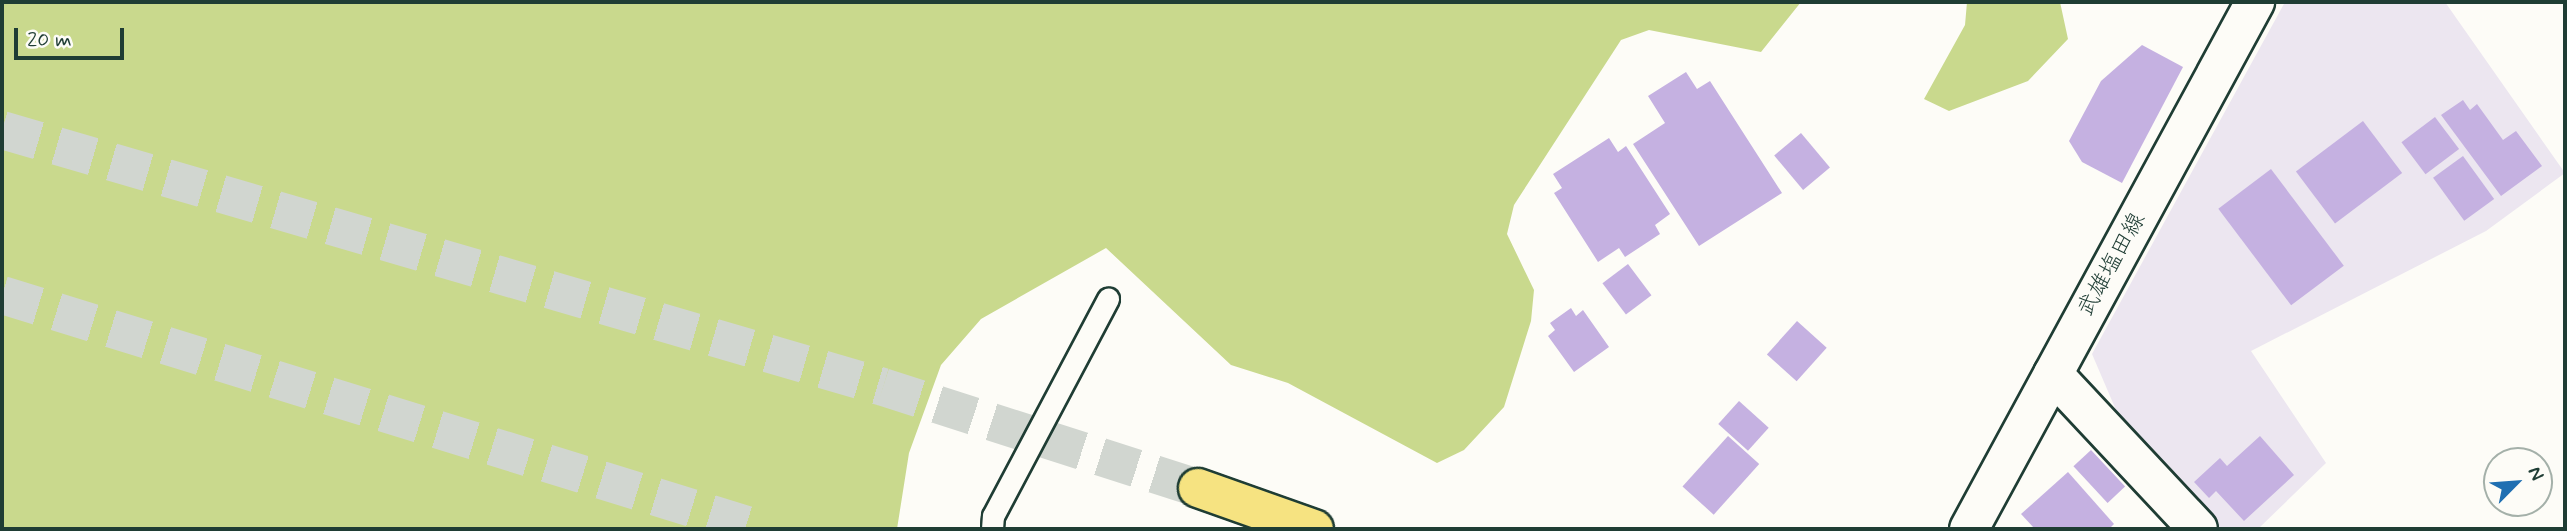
<!DOCTYPE html>
<html>
<head>
<meta charset="utf-8">
<style>
  body { margin:0 }
  #map { position:relative; width:2567px; height:531px; overflow:hidden; background:#fdfcf7; font-family:Mynerve,"Klee One",sans-serif }
  div>[style] { position:absolute }
  .built>* { inset:0; background:#ece6f0 }
  .green>* { inset:0; background:#c9d98d }
  .building>* { inset:0; background:#c5b1e1; transform-origin:0 0 }
  .highway-tunnel>* { height:38px; margin-top:-19px; transform-origin:0; background:repeating-linear-gradient(90deg,#d1d6d0 0 38px,transparent 0 57px) }
  .roads { filter:drop-shadow(2px 0 #1f3d34) drop-shadow(-2px 0 #1f3d34) drop-shadow(0 2px #1f3d34) drop-shadow(0 -2px #1f3d34) }
  .lane>* { height:21px; margin:-10.5px; padding:0 10.5px; transform-origin:10.5px; border-radius:10.5px; background:#fdfcf7 }
  .street>* { height:38px; margin:-19px; padding:0 19px; transform-origin:19px; border-radius:19px; background:#fdfcf7 }
  .secondary>* { height:38px; margin:-19px; padding:0 19px; transform-origin:19px; border-radius:19px; background:#fdfcf7 }
  .highway>* { height:38px; margin:-19px; padding:0 19px; transform-origin:19px; border-radius:19px; background:#f6e381 }
  span { translate:-50% -50%; white-space:nowrap; text-align:center; line-height:1.15; -webkit-text-stroke:7px #fdfcf7; paint-order:stroke }
  .street-label { font-size:23px; color:#1f3d34 }
  .frame { position:absolute; inset:0; border:4px solid #1f3d34; pointer-events:none }
  .north { position:absolute; left:2483px; top:447px; width:70px; height:70px; box-sizing:border-box; background:#fdfcf7; border:2px solid #a4b0a9; border-radius:50%; rotate:65deg; font-size:19px; font-weight:700; line-height:28px; text-align:center; color:#1f3d34 }
  .north::after { content:''; display:block; margin:auto; width:24px; height:32px; background:#1f6fb2; clip-path:polygon(50% 0,100% 100%,50% 72%,0 100%) }
  .scale { position:absolute; left:14px; top:28px; width:110px; height:32px; box-sizing:border-box; border:4px solid #1f3d34; border-top:0; padding-left:9px; font-size:21px; line-height:24px; white-space:nowrap; color:#1f3d34; -webkit-text-stroke:5px #fdfcf7; paint-order:stroke }
</style>
</head>
<body>
<div id="map">
  <div class="built">
    <div style="clip-path:polygon(2285px 2px,2445px 2px,2565px 173px,2486px 231px,2251px 351px,2326px 463px,2258px 529px,2218px 529px,2116px 410px,2092px 354px)"></div>
  </div>
  <div class="green">
    <div style="clip-path:polygon(2px 2px,1801px 2px,1761px 52px,1649px 30px,1621px 40px,1514px 205px,1507px 234px,1534px 290px,1531px 321px,1504px 407px,1464px 450px,1437px 463px,1288px 383px,1231px 365px,1106px 248px,981px 319px,941px 365px,909px 453px,897px 529px,2px 529px)"></div>
    <div style="clip-path:polygon(1967px 2px,2060px 2px,2068px 39px,2028px 81px,1949px 111px,1924px 99px,1965px 25px)"></div>
  </div>
  <div class="building">
    <div style="clip-path:polygon(2142px 45px,2183px 67px,2122px 183px,2082px 162px,2069px 141px,2101px 81px)"></div>
    <div style="clip-path:polygon(1686px 72px,1697px 89px,1710px 81px,1782px 193px,1699px 246px,1633px 144px,1665px 123px,1648px 96px)"></div>
    <div style="clip-path:polygon(2463px 100px,2470px 110px,2477px 104px,2503px 140px,2516px 131px,2542px 166px,2501px 196px,2441px 115px)"></div>
    <div style="left:2435px;top:117px;width:40px;height:42px;rotate:53deg"></div>
    <div style="left:2363px;top:121px;width:65px;height:84px;rotate:53deg"></div>
    <div style="left:1801px;top:133px;width:45px;height:35px;rotate:50deg"></div>
    <div style="clip-path:polygon(1609px 138px,1618px 152px,1626px 146px,1670px 214px,1655px 225px,1660px 234px,1625px 257px,1619px 248px,1598px 262px,1554px 193px,1562px 188px,1553px 174px)"></div>
    <div style="left:2463px;top:156px;width:53px;height:37px;rotate:54deg"></div>
    <div style="left:2271px;top:169px;width:121px;height:66px;rotate:53deg"></div>
    <div style="left:1628px;top:264px;width:39px;height:32px;rotate:53deg"></div>
    <div style="clip-path:polygon(1571px 308px,1576px 316px,1583px 310px,1609px 347px,1574px 372px,1548px 336px,1555px 330px,1550px 323px)"></div>
    <div style="left:1797px;top:321px;width:40px;height:45px;rotate:42deg"></div>
    <div style="left:1739px;top:401px;width:40px;height:31px;rotate:42deg"></div>
    <div style="left:1728px;top:436px;width:42px;height:68px;rotate:42deg"></div>
    <div style="clip-path:polygon(2260px 436px,2294px 475px,2244px 521px,2216px 491px,2209px 498px,2194px 482px,2220px 458px,2227px 466px)"></div>
    <div style="left:2091px;top:450px;width:50px;height:24px;rotate:47deg"></div>
    <div style="clip-path:polygon(2068px 472px,2114px 524px,2109px 529px,2035px 529px,2021px 514px)"></div>
  </div>
  <div class="highway-tunnel">
    <div style="left:2px;top:130px;width:918px;rotate:16.26deg"></div>
    <div style="left:883px;top:387px;width:331px;rotate:17.8deg"></div>
    <div style="left:2px;top:295px;width:793px;rotate:17.16deg"></div>
  </div>
  <div class="roads">
    <div class="lane">
      <div style="left:992px;top:529px;width:13px;rotate:-86deg"></div>
      <div style="left:993px;top:516px;width:246px;rotate:-62.1deg"></div>
    </div>
    <div class="street">
      <div style="left:2053px;top:374px;width:212px;rotate:46.9deg"></div>
    </div>
    <div class="secondary">
      <div style="left:1969px;top:529px;width:600px;rotate:-61.51deg"></div>
    </div>
    <div class="highway">
      <div style="left:1198px;top:488px;width:123px;rotate:19.5deg"></div>
    </div>
  </div>
  <div class="street-label">
    <span style="left:2112px;top:265px;rotate:-61deg">武雄塩田線</span>
  </div>
  <div class="frame"></div>
  <div class="north">N</div>
  <div class="scale">20 m</div>
</div>
</body>
</html>
